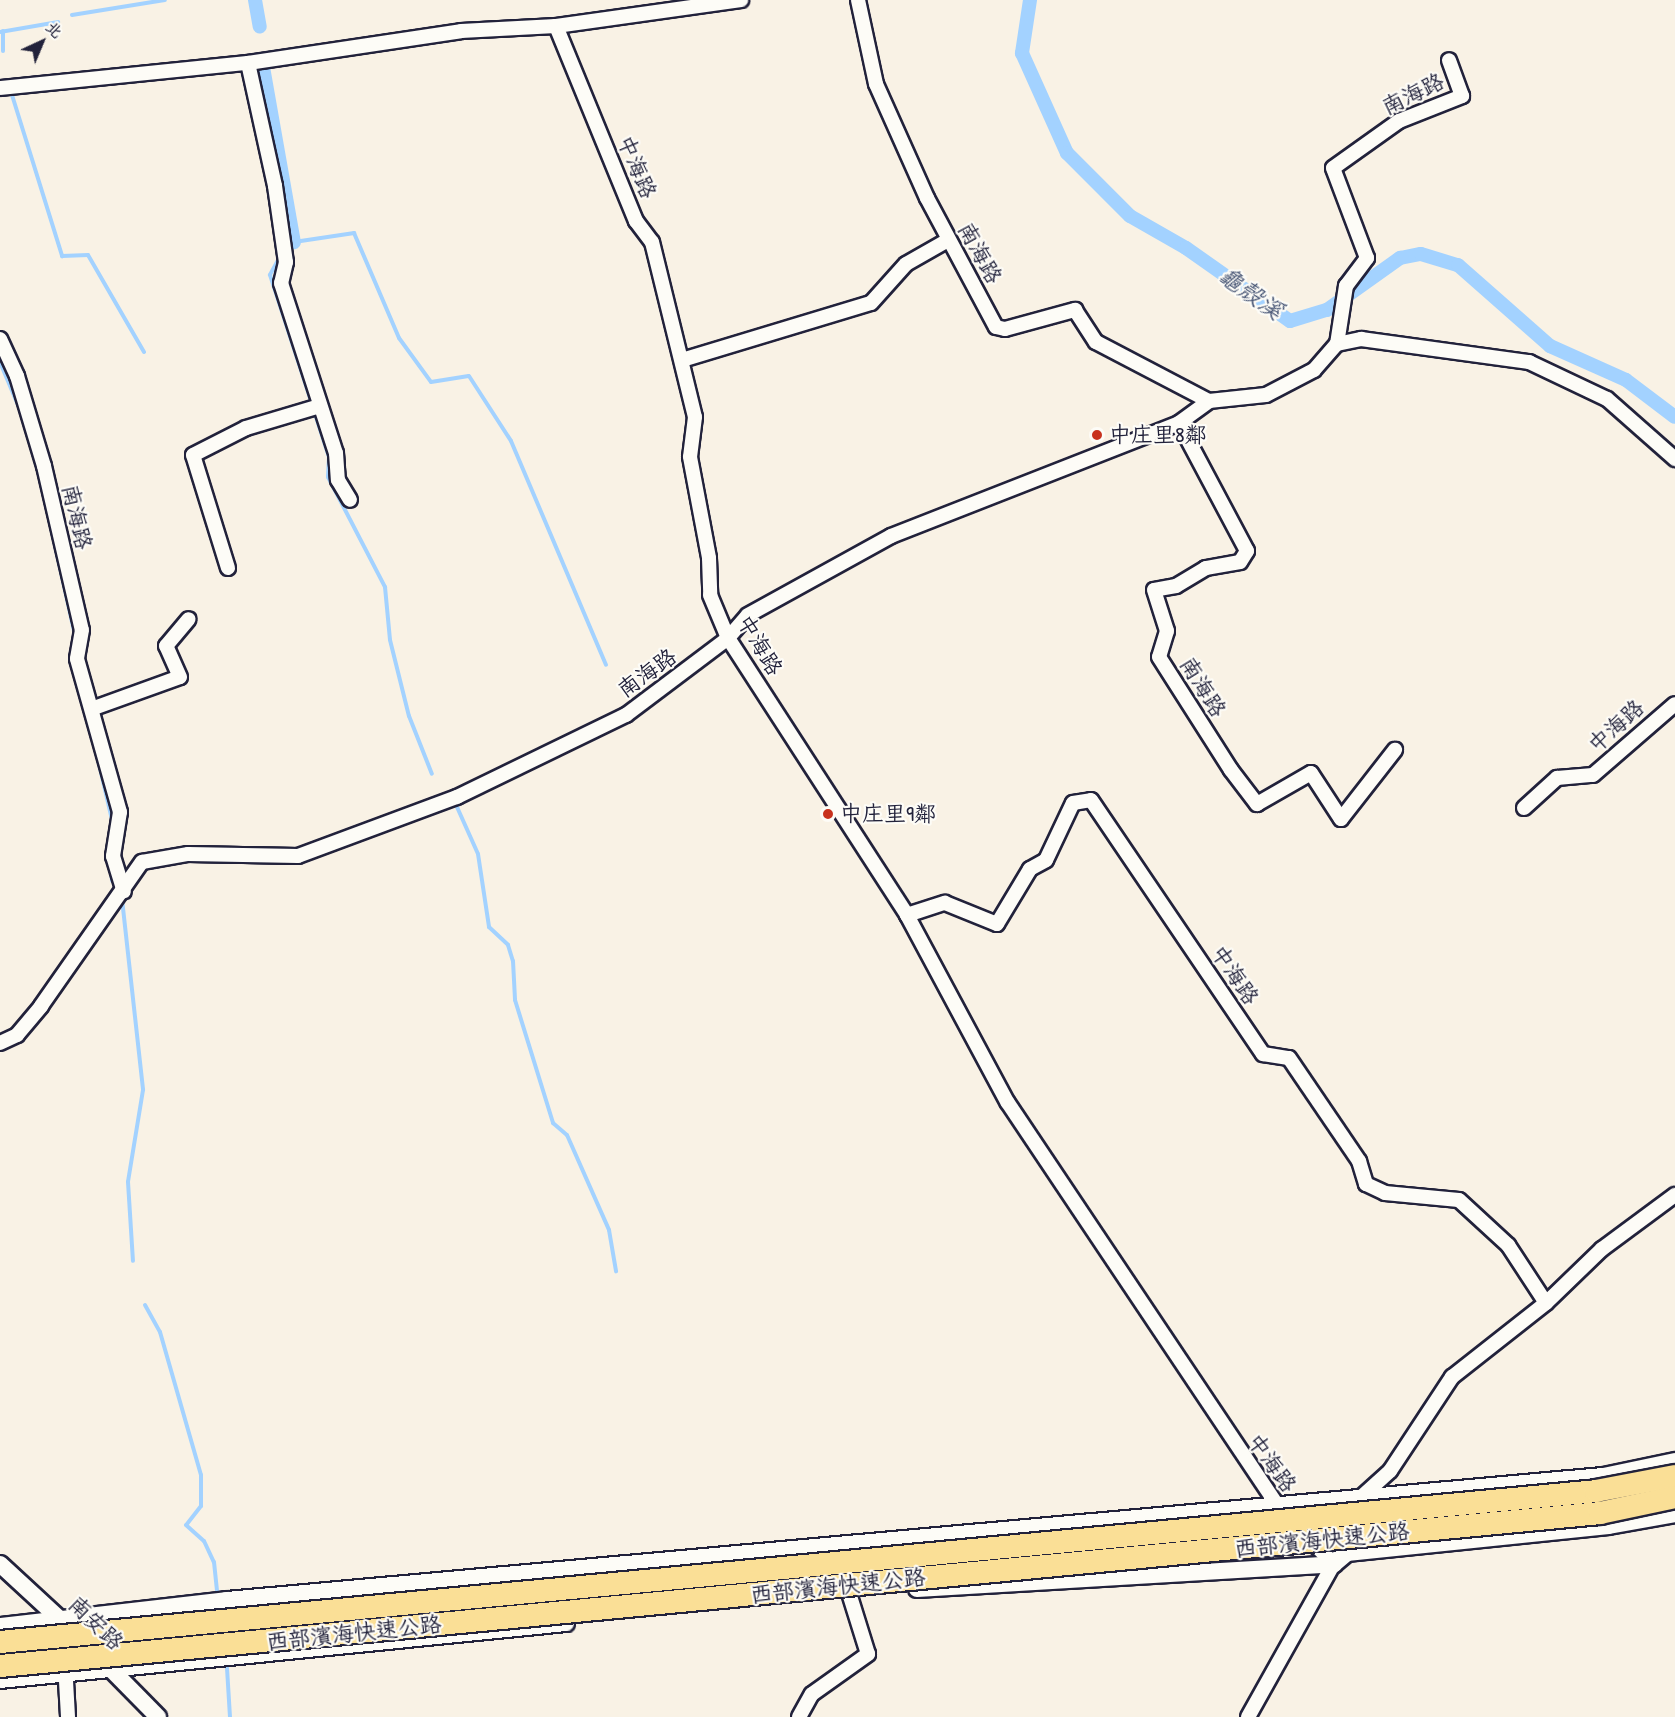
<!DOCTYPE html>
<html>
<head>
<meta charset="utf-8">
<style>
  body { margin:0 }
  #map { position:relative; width:1675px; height:1717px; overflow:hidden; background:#f9f2e5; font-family:"Patrick Hand","LXGW WenKai TC",sans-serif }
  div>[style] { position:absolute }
  .stream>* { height:4px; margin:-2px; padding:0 2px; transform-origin:2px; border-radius:2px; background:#a3d2ff }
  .canal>* { height:14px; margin:-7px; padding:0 7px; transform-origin:7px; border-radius:7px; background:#a3d2ff }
  .roads { filter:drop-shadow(2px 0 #22223b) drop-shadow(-2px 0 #22223b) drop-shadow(0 2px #22223b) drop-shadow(0 -2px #22223b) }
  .minor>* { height:14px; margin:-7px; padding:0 7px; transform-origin:7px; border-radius:7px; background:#fdfcf7 }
  .tertiary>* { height:16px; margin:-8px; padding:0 8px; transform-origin:8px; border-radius:8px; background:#fdfcf7 }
  .bridges { filter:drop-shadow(2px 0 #22223b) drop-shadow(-2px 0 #22223b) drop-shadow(0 2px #22223b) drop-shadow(0 -2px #22223b) }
  .trunk-bridge>* { height:22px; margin:-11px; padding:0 11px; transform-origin:11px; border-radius:11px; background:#fadf96 }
  .dots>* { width:16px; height:16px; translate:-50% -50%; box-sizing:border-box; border:3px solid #fdfcf7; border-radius:50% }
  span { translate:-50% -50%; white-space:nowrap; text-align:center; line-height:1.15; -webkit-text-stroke:4.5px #fdfcf7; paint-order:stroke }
  .street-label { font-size:22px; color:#22223b }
  .poi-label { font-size:22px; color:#22223b }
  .left { translate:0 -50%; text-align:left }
  .water-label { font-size:24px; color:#495776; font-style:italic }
  .north { position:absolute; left:12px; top:12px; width:60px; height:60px; -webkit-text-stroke:4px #fdfcf7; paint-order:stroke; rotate:44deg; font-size:16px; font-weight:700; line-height:24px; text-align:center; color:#22223b }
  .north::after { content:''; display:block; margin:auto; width:21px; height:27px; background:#22223b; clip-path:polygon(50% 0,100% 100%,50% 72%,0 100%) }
</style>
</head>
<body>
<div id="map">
  <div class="stream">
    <div style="left:72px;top:15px;width:94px;rotate:-9.2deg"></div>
    <div style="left:0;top:32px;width:59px;rotate:-9.8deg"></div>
    <div style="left:3px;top:51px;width:20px;rotate:-90deg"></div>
    <div style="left:12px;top:95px;width:169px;rotate:72.7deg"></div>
    <div style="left:62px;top:256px;width:26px;rotate:-2deg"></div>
    <div style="left:88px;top:255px;width:112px;rotate:60deg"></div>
    <div style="left:288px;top:248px;width:8px;rotate:-45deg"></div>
    <div style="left:294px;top:242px;width:61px;rotate:-8.5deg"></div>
    <div style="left:354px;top:233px;width:114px;rotate:66.8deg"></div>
    <div style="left:399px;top:338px;width:54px;rotate:54deg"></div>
    <div style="left:431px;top:382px;width:38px;rotate:-9deg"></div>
    <div style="left:469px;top:376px;width:77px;rotate:57.1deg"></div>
    <div style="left:511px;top:441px;width:243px;rotate:67deg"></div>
    <div style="left:282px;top:253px;width:25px;rotate:119deg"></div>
    <div style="left:270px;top:275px;width:133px;rotate:72deg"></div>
    <div style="left:0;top:362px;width:60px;rotate:67.3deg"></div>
    <div style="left:315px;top:414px;width:45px;rotate:72deg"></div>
    <div style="left:329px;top:457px;width:20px;rotate:93deg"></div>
    <div style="left:328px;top:477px;width:124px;rotate:62.6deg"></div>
    <div style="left:385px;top:587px;width:53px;rotate:84.6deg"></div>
    <div style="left:390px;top:640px;width:78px;rotate:76deg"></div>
    <div style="left:409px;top:716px;width:62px;rotate:68.4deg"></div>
    <div style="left:29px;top:439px;width:41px;rotate:74.2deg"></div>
    <div style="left:43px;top:491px;width:148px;rotate:77.5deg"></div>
    <div style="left:93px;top:738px;width:88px;rotate:76.9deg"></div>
    <div style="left:457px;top:807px;width:51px;rotate:65.9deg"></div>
    <div style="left:478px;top:854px;width:74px;rotate:81.4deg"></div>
    <div style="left:489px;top:927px;width:26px;rotate:43deg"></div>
    <div style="left:508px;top:945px;width:17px;rotate:73deg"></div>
    <div style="left:513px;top:961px;width:39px;rotate:87deg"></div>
    <div style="left:515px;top:1000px;width:129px;rotate:72.8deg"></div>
    <div style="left:553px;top:1123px;width:18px;rotate:41deg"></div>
    <div style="left:567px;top:1135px;width:104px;rotate:66.1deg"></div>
    <div style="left:609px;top:1230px;width:42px;rotate:80.3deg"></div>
    <div style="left:110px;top:861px;width:20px;rotate:84deg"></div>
    <div style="left:122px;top:899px;width:192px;rotate:83.7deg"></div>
    <div style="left:143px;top:1090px;width:93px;rotate:99.3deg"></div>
    <div style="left:128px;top:1182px;width:79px;rotate:86.4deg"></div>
    <div style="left:145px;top:1305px;width:31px;rotate:61deg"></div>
    <div style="left:160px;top:1332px;width:149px;rotate:74deg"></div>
    <div style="left:201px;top:1475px;width:31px;rotate:90deg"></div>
    <div style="left:201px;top:1506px;width:24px;rotate:128deg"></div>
    <div style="left:186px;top:1525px;width:24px;rotate:42deg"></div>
    <div style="left:204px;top:1541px;width:23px;rotate:65deg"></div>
    <div style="left:214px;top:1562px;width:30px;rotate:84deg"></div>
    <div style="left:227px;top:1668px;width:49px;rotate:86.5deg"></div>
  </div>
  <div class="canal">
    <div style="left:255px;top:0;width:27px;rotate:80deg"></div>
    <div style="left:1030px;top:0;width:54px;rotate:98.6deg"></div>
    <div style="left:1022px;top:53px;width:110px;rotate:65.8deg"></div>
    <div style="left:1067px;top:153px;width:89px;rotate:45deg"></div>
    <div style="left:1130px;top:216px;width:64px;rotate:29.7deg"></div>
    <div style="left:1186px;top:248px;width:127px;rotate:35.1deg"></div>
    <div style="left:1290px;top:321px;width:39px;rotate:-17deg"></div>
    <div style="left:1327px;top:310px;width:90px;rotate:-35.5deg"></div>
    <div style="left:1400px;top:258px;width:21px;rotate:-11deg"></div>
    <div style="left:1421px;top:254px;width:39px;rotate:17deg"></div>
    <div style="left:1458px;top:265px;width:123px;rotate:41.4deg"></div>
    <div style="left:1550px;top:346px;width:83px;rotate:24.1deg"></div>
    <div style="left:1626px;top:380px;width:61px;rotate:37.1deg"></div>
    <div style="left:263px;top:67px;width:178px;rotate:80deg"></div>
  </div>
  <div class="roads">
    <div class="minor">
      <div style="left:858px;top:0;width:86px;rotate:77.9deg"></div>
      <div style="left:876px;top:84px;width:125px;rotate:65.9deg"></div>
      <div style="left:927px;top:198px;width:146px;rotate:61.9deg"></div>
      <div style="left:996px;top:327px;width:9px;rotate:13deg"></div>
      <div style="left:1005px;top:329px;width:73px;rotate:-15.2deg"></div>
      <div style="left:1075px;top:310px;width:38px;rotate:57deg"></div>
      <div style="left:1096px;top:342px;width:127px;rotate:27.6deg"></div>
      <div style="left:556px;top:26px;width:211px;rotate:67.7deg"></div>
      <div style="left:636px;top:221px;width:26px;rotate:53deg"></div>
      <div style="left:652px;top:242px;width:180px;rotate:76.2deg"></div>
      <div style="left:695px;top:417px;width:40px;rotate:97.1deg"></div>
      <div style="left:690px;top:457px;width:103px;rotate:79.3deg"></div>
      <div style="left:709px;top:558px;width:37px;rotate:88deg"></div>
      <div style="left:710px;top:595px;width:47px;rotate:67.3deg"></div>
      <div style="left:728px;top:638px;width:330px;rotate:57.1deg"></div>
      <div style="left:907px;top:915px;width:213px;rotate:61.8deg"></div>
      <div style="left:1008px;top:1103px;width:492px;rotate:56.2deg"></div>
      <div style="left:248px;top:63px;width:126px;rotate:77.6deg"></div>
      <div style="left:275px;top:186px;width:77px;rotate:81.8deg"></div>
      <div style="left:286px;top:262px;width:22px;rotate:103deg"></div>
      <div style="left:281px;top:283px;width:179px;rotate:72.1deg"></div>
      <div style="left:336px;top:453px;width:27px;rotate:86deg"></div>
      <div style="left:338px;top:480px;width:23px;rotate:59deg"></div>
      <div style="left:0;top:88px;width:249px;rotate:-5.8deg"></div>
      <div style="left:248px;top:63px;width:215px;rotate:-8.5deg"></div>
      <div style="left:461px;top:31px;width:95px;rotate:-3deg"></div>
      <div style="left:556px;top:26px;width:187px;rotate:-8deg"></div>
      <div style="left:0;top:339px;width:41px;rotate:65.3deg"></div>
      <div style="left:17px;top:376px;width:94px;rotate:73.3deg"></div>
      <div style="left:44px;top:466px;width:168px;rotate:77deg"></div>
      <div style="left:82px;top:630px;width:29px;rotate:100deg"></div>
      <div style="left:77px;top:659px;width:159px;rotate:74.3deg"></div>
      <div style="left:120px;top:812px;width:45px;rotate:99deg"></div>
      <div style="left:113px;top:856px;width:37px;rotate:73deg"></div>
      <div style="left:1337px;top:344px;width:59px;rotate:-81.2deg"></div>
      <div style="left:1346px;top:286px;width:35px;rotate:-53deg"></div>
      <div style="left:1367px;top:258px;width:96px;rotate:-110.7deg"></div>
      <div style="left:1333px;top:168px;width:81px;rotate:-35.5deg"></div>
      <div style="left:1399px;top:121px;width:68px;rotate:-21.6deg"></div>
      <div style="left:1462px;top:96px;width:38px;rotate:-110deg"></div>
      <div style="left:682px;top:360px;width:197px;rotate:-16.8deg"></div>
      <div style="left:871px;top:303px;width:52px;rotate:-48.1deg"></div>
      <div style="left:906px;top:264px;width:48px;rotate:-29.7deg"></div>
      <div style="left:1179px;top:423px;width:145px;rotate:62deg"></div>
      <div style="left:1247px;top:551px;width:13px;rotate:122deg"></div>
      <div style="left:1240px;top:562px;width:35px;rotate:170deg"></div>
      <div style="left:1206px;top:568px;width:35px;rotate:149deg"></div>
      <div style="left:1176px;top:586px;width:22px;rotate:170deg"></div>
      <div style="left:1154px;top:590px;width:43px;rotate:72.4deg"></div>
      <div style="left:1167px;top:631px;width:27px;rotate:107deg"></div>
      <div style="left:1159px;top:657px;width:134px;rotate:57.5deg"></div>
      <div style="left:1231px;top:770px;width:43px;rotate:52.6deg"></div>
      <div style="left:1257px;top:804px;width:62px;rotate:-29.9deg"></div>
      <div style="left:1311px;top:773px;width:55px;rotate:56.9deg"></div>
      <div style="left:1341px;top:819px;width:88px;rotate:-52deg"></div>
      <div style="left:228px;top:568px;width:118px;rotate:-107.2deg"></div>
      <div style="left:193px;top:455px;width:59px;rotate:-27deg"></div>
      <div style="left:246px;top:428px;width:77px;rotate:-16.6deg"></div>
      <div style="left:94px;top:708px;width:91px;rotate:-19.8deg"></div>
      <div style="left:180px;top:677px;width:34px;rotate:-114deg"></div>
      <div style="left:166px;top:646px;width:35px;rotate:-50deg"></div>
      <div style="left:1524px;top:808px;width:45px;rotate:-42.3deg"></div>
      <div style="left:1557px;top:778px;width:36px;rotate:-5deg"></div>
      <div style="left:1593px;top:775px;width:108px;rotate:-40.9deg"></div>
      <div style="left:907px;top:915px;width:40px;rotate:-18deg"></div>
      <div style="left:945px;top:903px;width:56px;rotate:22deg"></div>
      <div style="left:997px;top:924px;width:64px;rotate:-59deg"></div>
      <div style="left:1030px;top:869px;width:18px;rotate:-29deg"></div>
      <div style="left:1046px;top:860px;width:63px;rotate:-64.7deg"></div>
      <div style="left:1073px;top:803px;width:18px;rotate:-9deg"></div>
      <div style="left:1091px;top:800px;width:307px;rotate:55.9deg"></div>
      <div style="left:1263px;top:1054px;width:26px;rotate:9deg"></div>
      <div style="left:1289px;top:1058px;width:125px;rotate:55.8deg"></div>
      <div style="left:1359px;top:1161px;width:24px;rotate:73deg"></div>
      <div style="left:1366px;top:1184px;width:21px;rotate:25deg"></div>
      <div style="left:1385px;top:1193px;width:74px;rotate:5.4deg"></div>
      <div style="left:1459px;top:1200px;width:67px;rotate:42.6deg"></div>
      <div style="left:1508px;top:1245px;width:69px;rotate:56.8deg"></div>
      <div style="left:0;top:1043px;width:19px;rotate:-25deg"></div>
      <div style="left:17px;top:1035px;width:38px;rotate:-50deg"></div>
      <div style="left:41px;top:1006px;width:176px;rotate:-55deg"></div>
      <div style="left:142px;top:862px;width:47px;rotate:-9.9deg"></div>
      <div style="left:188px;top:854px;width:110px;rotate:1deg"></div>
      <div style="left:298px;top:856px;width:170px;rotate:-20.4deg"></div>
      <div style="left:457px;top:797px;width:188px;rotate:-25.9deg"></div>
      <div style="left:626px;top:715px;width:128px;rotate:-37deg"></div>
      <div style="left:728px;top:638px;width:30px;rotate:-49deg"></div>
      <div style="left:748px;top:615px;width:163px;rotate:-28.9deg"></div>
      <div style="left:891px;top:536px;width:309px;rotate:-21.4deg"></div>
      <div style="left:1179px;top:423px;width:37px;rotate:-36deg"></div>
      <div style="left:1209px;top:401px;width:57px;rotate:-6deg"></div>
      <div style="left:1266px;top:395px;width:54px;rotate:-27.5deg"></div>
      <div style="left:1314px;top:370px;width:35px;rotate:-49deg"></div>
      <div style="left:1337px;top:344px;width:25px;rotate:-12deg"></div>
      <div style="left:1361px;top:339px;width:170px;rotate:7.8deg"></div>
      <div style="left:1529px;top:362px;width:86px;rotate:25.4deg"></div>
      <div style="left:1607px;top:399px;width:91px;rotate:41.4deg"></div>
      <div style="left:1358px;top:1500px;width:43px;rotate:-42.2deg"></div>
      <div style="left:1390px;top:1471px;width:113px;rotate:-56.6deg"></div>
      <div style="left:1452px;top:1377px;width:120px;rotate:-38.2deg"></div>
      <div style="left:1546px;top:1303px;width:78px;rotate:-44deg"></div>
      <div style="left:1602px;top:1249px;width:91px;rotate:-36.5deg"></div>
      <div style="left:1308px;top:1538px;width:37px;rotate:45deg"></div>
      <div style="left:65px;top:1663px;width:54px;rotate:86.8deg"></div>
      <div style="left:799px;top:1717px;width:26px;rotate:-61deg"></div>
      <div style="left:812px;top:1694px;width:69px;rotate:-35.5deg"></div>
      <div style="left:868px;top:1654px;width:64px;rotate:-107.3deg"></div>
      <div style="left:1248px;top:1717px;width:182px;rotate:-60.8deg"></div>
    </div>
    <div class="tertiary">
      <div style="left:0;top:1564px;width:87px;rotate:42.7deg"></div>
      <div style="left:917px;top:1589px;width:418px;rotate:-3.4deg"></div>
      <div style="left:1334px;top:1564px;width:17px;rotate:-40deg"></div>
      <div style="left:1347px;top:1553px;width:263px;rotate:-5.9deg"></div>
      <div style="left:1609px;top:1526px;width:67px;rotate:-10.3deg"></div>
      <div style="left:0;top:1626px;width:228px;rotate:-6.5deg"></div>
      <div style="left:227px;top:1600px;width:1383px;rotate:-5.15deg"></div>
      <div style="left:1604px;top:1476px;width:73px;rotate:-11.9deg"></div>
      <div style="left:104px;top:1662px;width:77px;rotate:45.5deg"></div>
      <div style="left:0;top:1680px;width:569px;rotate:-5.75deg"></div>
    </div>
  </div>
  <div class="bridges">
    <div class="trunk-bridge">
      <div style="left:0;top:1642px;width:1603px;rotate:-5.4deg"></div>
      <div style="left:1596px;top:1491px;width:80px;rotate:-10.8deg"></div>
      <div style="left:0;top:1666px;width:1607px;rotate:-5.46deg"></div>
      <div style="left:1600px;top:1513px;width:77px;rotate:-12deg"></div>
    </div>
  </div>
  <div class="dots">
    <div style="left:1097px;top:435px;background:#c8321e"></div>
    <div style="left:828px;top:814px;background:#c8321e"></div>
  </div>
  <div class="street-label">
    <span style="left:1413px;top:94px;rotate:-26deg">南海路</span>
    <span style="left:637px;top:167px;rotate:67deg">中海路</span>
    <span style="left:980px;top:253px;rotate:61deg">南海路</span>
    <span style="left:77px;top:517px;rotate:77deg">南海路</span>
    <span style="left:760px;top:645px;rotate:59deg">中海路</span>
    <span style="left:647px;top:673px;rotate:-36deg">南海路</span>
    <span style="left:1203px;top:687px;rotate:58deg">南海路</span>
    <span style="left:1616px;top:726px;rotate:-42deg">中海路</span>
    <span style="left:1235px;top:975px;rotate:56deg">中海路</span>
    <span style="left:1272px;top:1463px;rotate:54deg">中海路</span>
    <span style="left:1322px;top:1540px;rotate:-6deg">西部濱海快速公路</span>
    <span style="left:838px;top:1586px;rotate:-6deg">西部濱海快速公路</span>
    <span style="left:96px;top:1623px;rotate:44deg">南安路</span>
    <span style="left:354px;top:1633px;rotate:-6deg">西部濱海快速公路</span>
  </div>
  <div class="poi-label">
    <span class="left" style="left:1109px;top:435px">中庄里8鄰</span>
    <span class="left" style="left:840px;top:814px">中庄里9鄰</span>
  </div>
  <div class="water-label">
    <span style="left:1251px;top:293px;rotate:35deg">龜殼溪</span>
  </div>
  <div class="north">北</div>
</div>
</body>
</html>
